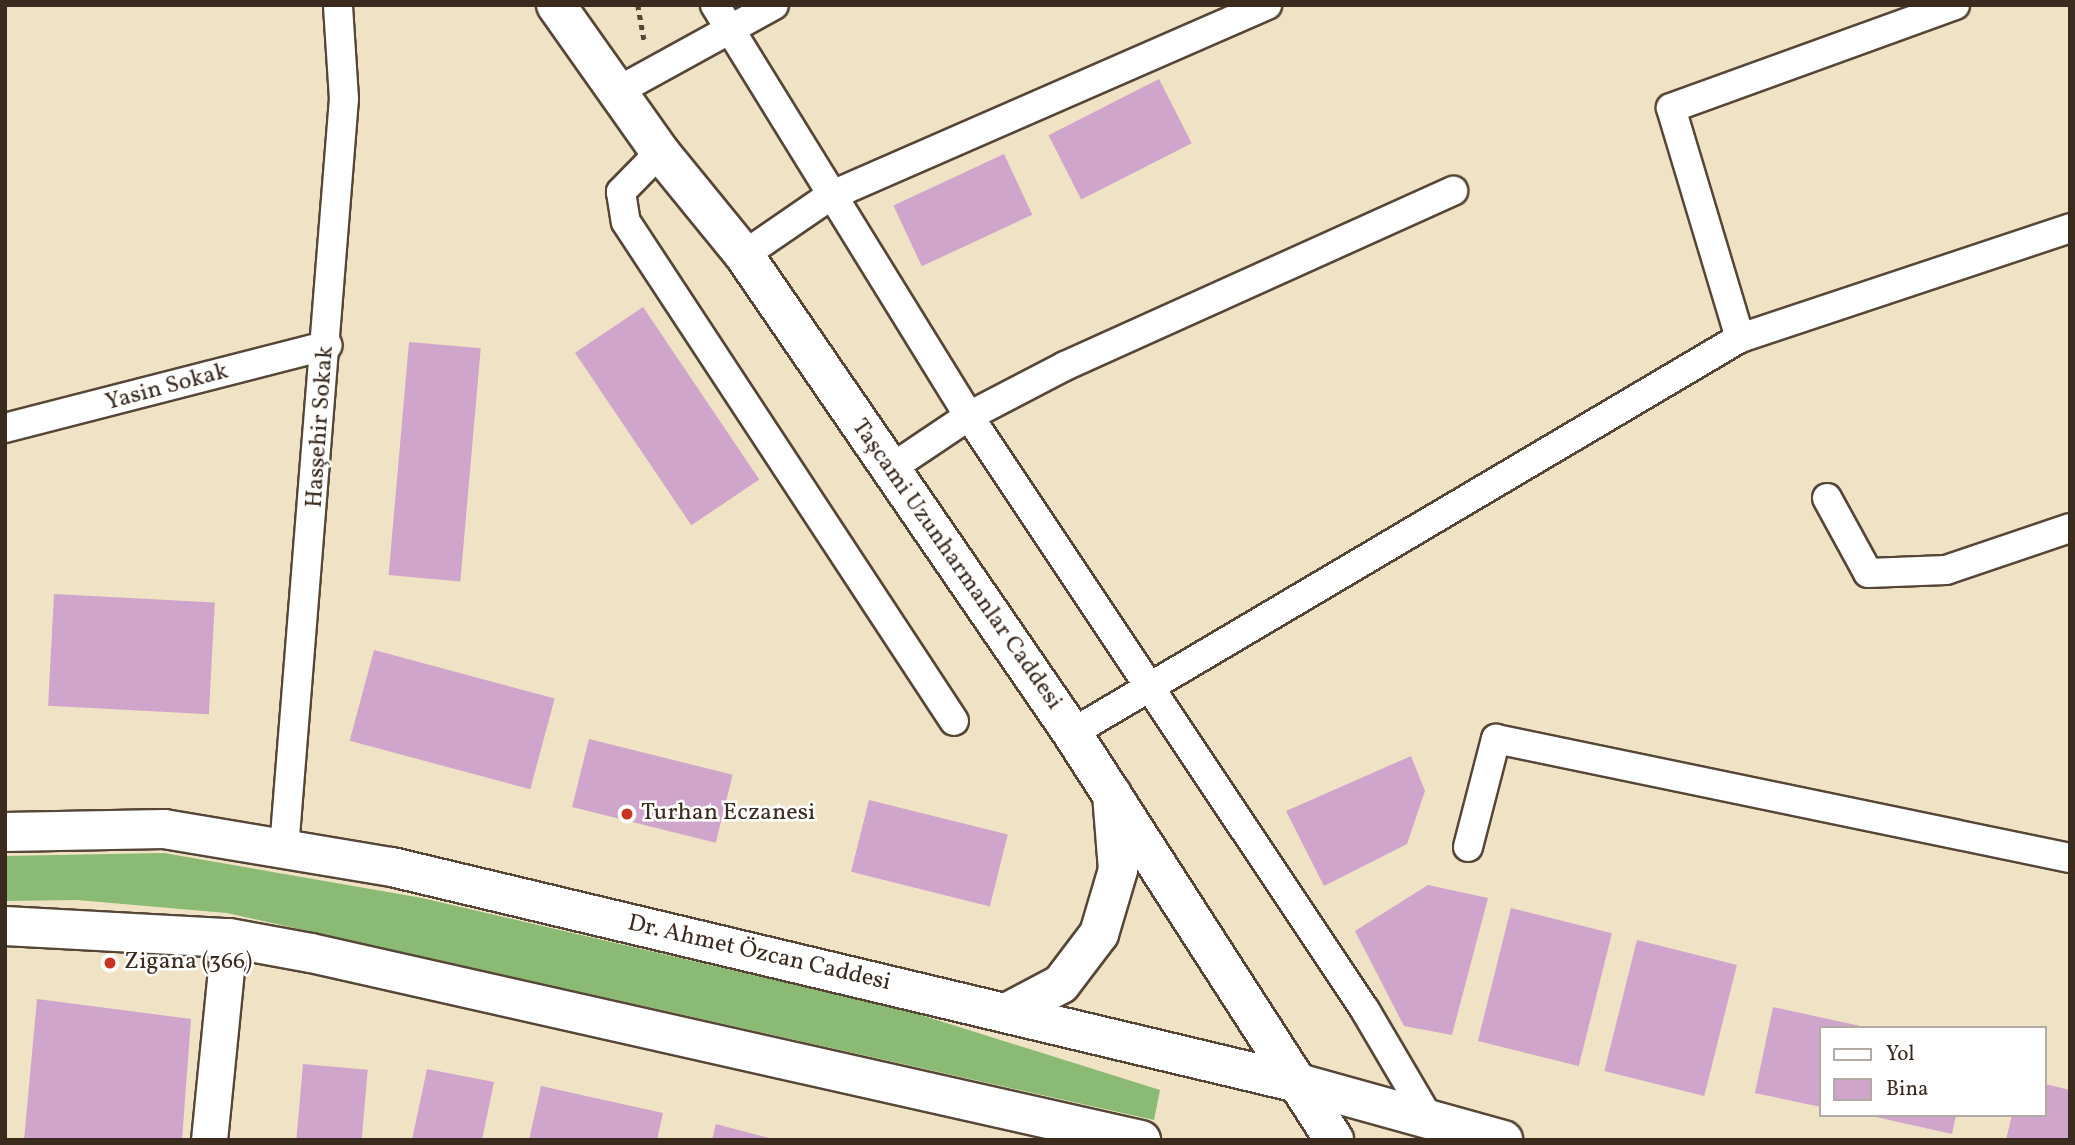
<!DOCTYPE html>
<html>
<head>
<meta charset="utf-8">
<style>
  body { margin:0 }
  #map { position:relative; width:2075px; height:1145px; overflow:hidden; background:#f0e2c5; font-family:Vollkorn,serif }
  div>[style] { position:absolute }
  .forest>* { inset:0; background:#8aba73 }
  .building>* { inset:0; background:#d0a5cb; transform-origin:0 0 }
  .path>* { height:4.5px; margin-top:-2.25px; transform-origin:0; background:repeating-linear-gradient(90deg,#564637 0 5px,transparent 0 10px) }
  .roads { filter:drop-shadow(2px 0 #564637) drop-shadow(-2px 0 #564637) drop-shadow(0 2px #564637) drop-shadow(0 -2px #564637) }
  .minor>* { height:28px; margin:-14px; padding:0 14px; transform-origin:14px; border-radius:14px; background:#fff }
  .tertiary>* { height:35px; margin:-17.5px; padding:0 17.5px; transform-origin:17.5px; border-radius:17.5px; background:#fff }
  .secondary>* { height:38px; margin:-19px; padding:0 19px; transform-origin:19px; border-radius:19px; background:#fff }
  .primary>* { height:38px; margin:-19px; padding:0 19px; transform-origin:19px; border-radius:19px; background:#fff }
  .dots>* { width:19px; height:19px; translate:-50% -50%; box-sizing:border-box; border:4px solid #fff; border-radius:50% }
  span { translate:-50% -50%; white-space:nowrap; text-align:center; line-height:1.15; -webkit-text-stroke:5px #fff; paint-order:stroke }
  .street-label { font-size:24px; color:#3b2a1e }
  .poi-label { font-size:24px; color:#3b2a1e }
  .left { translate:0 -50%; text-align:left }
  .frame { position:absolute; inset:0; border:7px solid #3b2a1e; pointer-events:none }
  .legend { position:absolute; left:1819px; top:1026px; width:228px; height:91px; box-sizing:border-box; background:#fff; border:2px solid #b1aaa5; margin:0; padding:9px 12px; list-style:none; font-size:21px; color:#3b2a1e }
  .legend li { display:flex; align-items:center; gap:14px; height:35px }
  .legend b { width:35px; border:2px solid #b1aaa5 }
</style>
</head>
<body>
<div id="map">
  <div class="forest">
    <div style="clip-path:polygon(164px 853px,422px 898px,908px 1011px,1160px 1090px,1154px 1120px,227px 913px,77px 900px,5px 901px,5px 856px)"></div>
  </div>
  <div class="building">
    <div style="left:1159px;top:79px;width:72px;height:124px;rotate:63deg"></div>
    <div style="left:1004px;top:154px;width:67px;height:122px;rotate:65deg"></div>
    <div style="left:643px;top:307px;width:208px;height:82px;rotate:56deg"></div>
    <div style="left:409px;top:342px;width:72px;height:234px;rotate:5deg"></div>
    <div style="left:54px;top:594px;width:161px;height:112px;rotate:3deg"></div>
    <div style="left:374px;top:650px;width:187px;height:94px;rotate:15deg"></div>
    <div style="left:589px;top:739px;width:148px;height:70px;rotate:14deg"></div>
    <div style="clip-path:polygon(1411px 756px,1425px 791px,1407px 844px,1324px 886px,1286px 811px)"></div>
    <div style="left:869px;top:800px;width:143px;height:74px;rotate:14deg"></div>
    <div style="clip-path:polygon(1428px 885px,1488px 898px,1452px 1035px,1404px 1026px,1355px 931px)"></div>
    <div style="left:1511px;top:908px;width:104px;height:137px;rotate:14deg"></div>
    <div style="left:1637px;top:940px;width:103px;height:135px;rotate:14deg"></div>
    <div style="clip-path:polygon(37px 999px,191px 1019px,182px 1140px,24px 1140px)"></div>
    <div style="clip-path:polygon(1773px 1007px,1865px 1027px,1821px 1028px,1821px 1107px,1755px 1093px)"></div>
    <div style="left:303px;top:1064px;width:65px;height:76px;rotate:5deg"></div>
    <div style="clip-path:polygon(427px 1069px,494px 1082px,482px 1140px,412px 1140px)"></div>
    <div style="clip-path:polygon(2045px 1084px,2070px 1090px,2070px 1140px,2006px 1140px,2012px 1115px,2045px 1115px)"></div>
    <div style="clip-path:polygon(541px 1086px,663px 1113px,657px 1140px,529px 1140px)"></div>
    <div style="clip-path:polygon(1867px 1115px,1956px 1115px,1952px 1134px)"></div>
    <div style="clip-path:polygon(716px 1124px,773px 1139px,773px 1140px,712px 1140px)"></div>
  </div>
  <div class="path">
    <div style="left:638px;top:5px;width:36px;rotate:80deg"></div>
  </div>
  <div class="roads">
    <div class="minor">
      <div style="left:715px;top:5px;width:483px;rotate:58.3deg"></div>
      <div style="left:969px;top:416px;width:714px;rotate:56.31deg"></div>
      <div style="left:1365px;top:1010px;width:130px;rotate:59.5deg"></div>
      <div style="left:616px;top:92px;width:180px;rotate:-28.8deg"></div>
      <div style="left:660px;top:152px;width:56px;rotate:134.3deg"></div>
      <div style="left:621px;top:192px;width:30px;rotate:81deg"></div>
      <div style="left:626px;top:222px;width:597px;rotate:56.68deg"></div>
      <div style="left:744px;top:255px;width:104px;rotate:-34.5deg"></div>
      <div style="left:830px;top:196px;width:477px;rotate:-23.6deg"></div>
      <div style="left:1740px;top:338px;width:240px;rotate:-106.7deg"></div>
      <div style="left:1671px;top:108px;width:302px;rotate:-19.9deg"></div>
      <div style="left:5px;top:428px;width:333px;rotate:-14.4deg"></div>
      <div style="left:890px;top:469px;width:95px;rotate:-33.9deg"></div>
      <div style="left:969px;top:416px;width:108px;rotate:-27.5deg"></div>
      <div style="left:1065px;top:366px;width:426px;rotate:-24.3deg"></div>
      <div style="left:1827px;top:498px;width:85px;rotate:61.3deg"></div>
      <div style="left:1868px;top:573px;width:78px;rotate:-2.2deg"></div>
      <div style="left:1946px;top:570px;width:131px;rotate:-18.7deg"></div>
      <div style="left:1072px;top:733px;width:776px;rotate:-30.6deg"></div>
      <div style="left:1740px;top:338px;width:348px;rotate:-18.4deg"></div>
      <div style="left:1468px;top:847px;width:112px;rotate:-75.5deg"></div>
      <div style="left:1496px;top:739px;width:586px;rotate:11.71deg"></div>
      <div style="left:284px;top:849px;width:752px;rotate:-85.43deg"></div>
      <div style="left:344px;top:99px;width:94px;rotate:-93.7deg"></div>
    </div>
    <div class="tertiary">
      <div style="left:209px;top:1140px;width:203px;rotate:-84.3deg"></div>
    </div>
    <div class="secondary">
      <div style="left:556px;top:5px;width:180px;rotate:54.7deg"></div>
      <div style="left:660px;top:152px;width:133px;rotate:50.8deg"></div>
      <div style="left:744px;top:255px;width:580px;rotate:55.54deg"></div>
      <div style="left:1072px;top:733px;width:484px;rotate:57.2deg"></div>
    </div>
    <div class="primary">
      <div style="left:5px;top:832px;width:159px;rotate:-1.1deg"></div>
      <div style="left:164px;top:829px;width:231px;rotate:9.5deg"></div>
      <div style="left:392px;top:867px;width:931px;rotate:13.41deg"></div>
      <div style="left:1298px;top:1083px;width:213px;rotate:15.5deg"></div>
      <div style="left:5px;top:926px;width:224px;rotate:3.1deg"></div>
      <div style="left:229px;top:938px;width:83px;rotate:10.4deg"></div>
      <div style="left:311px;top:953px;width:851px;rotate:12.7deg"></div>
      <div style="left:1006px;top:1013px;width:62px;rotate:-27.8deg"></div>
      <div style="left:1061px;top:984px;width:63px;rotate:-52.8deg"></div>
      <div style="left:1099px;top:934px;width:67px;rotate:-73.5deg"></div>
      <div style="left:1118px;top:870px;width:76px;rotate:-94.5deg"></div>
    </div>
  </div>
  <div class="dots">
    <div style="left:627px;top:814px;background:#c8321e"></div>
    <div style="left:110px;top:963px;background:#c8321e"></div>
  </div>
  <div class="street-label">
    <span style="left:167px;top:388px;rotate:-15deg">Yasin Sokak</span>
    <span style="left:321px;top:427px;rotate:-86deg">Hasşehir Sokak</span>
    <span style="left:956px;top:565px;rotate:55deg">Taşcami Uzunharmanlar Caddesi</span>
    <span style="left:759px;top:954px;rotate:13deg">Dr. Ahmet Özcan Caddesi</span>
  </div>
  <div class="poi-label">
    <span class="left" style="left:641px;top:814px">Turhan Eczanesi</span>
    <span class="left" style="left:124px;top:963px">Zigana (366)</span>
  </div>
  <div class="frame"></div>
  <ul class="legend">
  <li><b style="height:9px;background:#fff"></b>Yol</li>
  <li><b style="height:19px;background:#d0a5cb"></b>Bina</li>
  </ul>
</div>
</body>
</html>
